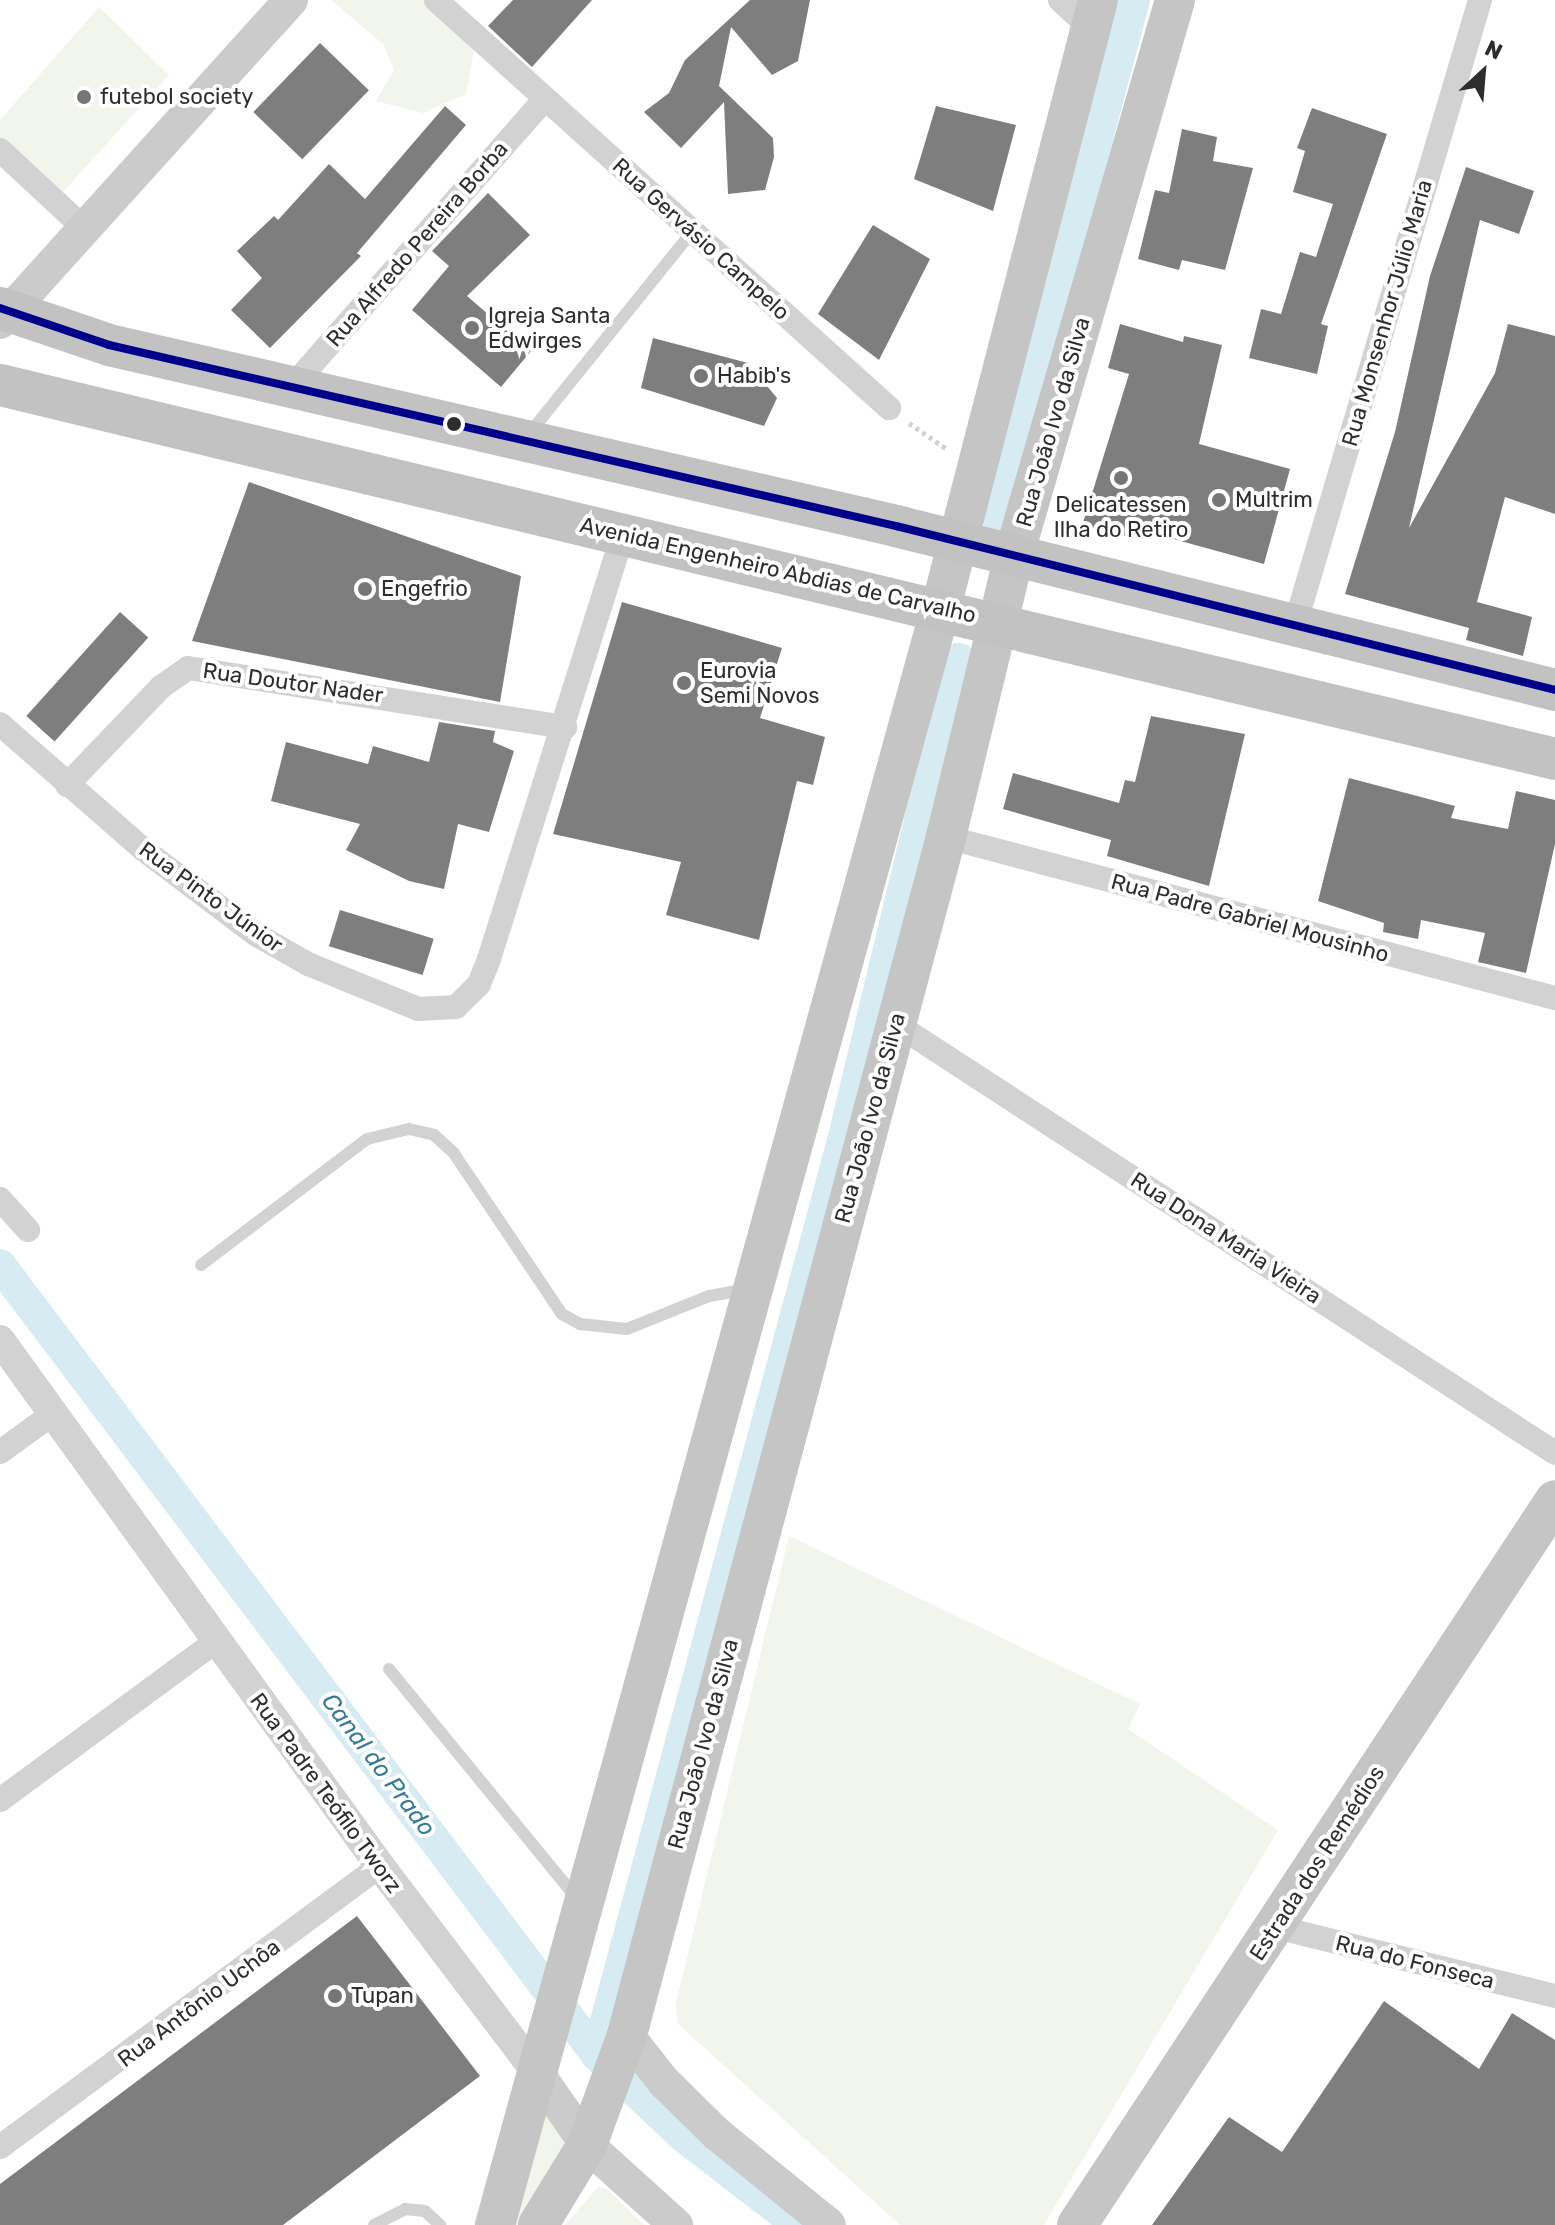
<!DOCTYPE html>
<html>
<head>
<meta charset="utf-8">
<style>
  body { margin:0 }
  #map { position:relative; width:1555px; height:2225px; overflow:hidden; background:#fff; font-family:Rubik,sans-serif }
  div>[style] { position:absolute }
  .green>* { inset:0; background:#f1f5eb }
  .canal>* { height:32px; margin:-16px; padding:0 16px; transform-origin:16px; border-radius:16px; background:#d6ebf2 }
  .building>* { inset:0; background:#7e7e7e; transform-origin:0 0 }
  .path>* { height:5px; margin-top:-2.5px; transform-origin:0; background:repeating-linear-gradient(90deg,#d2d2d2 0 4px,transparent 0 8px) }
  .service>* { height:12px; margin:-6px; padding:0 6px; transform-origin:6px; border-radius:6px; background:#d2d2d2 }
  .minor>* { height:24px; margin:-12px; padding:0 12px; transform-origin:12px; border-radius:12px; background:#d2d2d2 }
  .tertiary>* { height:30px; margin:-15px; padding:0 15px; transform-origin:15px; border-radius:15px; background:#d2d2d2 }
  .secondary>* { height:34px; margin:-17px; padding:0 17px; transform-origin:17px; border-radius:17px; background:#cbcbcb }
  .primary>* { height:40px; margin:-20px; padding:0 20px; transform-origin:20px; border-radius:20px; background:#c5c5c5 }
  .trunk>* { height:42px; margin:-21px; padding:0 21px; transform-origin:21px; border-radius:21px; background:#c2c2c2 }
  .bus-1>* { height:8px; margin:-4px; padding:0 4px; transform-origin:4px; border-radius:4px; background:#00008b }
  .dots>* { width:22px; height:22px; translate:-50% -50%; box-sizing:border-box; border:4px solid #fff; border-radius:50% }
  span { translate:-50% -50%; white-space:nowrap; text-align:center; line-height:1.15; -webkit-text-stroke:8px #fff; paint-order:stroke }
  .poi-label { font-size:22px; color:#2d2d2d }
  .left { translate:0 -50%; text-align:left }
  .street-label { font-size:22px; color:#2d2d2d }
  .water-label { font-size:24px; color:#367d94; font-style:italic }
  .north { position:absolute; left:1443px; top:32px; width:80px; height:80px; -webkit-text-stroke:6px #fff; paint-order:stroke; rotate:26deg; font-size:22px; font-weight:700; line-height:32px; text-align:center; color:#2d2d2d }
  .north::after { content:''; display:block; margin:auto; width:28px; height:36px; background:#2d2d2d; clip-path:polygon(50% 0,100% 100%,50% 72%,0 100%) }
</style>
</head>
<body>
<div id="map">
  <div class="green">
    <div style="clip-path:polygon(331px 0,424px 0,475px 44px,466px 94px,423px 113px,376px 101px,394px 70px,383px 44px)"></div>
    <div style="clip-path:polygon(99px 7px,169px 75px,55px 201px,0 150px,0 120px)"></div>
    <div style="clip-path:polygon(789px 1536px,1140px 1704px,1128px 1729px,1278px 1830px,1044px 2225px,900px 2225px,677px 2023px,676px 2003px)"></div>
    <div style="clip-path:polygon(541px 2109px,570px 2143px,528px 2225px,504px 2225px)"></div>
    <div style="clip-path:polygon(598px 2187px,607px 2189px,644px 2225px,565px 2225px)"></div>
  </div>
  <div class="canal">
    <div style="left:996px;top:515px;width:533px;rotate:-75deg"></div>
    <div style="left:0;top:1265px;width:990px;rotate:52.92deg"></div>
    <div style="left:597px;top:2055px;width:118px;rotate:43.3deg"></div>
    <div style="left:683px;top:2136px;width:145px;rotate:37.7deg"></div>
    <div style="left:597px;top:2055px;width:947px;rotate:-74.94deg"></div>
    <div style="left:843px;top:1141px;width:496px;rotate:-76.5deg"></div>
  </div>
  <div class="building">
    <div style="clip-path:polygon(513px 0,592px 0,532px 67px,488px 26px)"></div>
    <div style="clip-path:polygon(750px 0,810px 0,798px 61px,772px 75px,731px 27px,719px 86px,773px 138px,774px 157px,765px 190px,728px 194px,724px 102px,681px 148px,644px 112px,669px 93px,685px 60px)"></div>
    <div style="left:320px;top:43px;width:68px;height:96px;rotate:44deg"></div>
    <div style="clip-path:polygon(445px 106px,466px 125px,357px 253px,361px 256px,270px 348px,231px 310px,262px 278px,237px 251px,274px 216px,278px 220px,329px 164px,365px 199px)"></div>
    <div style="clip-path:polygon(936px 106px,1016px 125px,993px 211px,914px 179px)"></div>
    <div style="clip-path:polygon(1312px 108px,1387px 134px,1321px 324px,1328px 326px,1317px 374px,1249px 358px,1261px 309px,1281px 314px,1300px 252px,1316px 257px,1333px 204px,1293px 192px,1305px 151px,1297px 148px)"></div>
    <div style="clip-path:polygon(1182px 129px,1217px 137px,1213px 161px,1253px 168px,1225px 270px,1182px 260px,1179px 270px,1138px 259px,1155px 190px,1169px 193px)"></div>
    <div style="clip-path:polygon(1466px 167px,1534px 191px,1519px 234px,1480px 220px,1409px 528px,1495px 373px,1508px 324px,1555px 336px,1555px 514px,1505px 497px,1477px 602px,1532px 617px,1523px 656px,1466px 640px,1469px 628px,1345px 594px,1395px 432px,1430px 276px)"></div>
    <div style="clip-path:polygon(488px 193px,530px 235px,467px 296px,531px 351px,501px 387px,412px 310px,449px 266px,432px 251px)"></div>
    <div style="clip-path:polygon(873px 225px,930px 259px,879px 360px,818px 314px)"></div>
    <div style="clip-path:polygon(1120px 324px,1183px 342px,1184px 336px,1222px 345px,1199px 444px,1290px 469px,1264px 564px,1130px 527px,1127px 536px,1082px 526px,1129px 374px,1108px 368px)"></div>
    <div style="clip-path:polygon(653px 338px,748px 363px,777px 398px,764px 426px,641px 388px)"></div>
    <div style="clip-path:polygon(249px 482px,521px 576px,500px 702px,192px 641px)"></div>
    <div style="clip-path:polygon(622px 602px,782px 648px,760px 718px,825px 737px,813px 785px,797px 781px,759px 940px,666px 915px,681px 862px,553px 834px)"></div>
    <div style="left:120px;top:612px;width:38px;height:140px;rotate:42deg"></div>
    <div style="clip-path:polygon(1151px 716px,1245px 734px,1209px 886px,1107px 856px,1111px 840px,1003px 809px,1013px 773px,1119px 803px,1125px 780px,1135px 782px)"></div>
    <div style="clip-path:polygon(439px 722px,495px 731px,493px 742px,514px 751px,489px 832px,458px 824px,444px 889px,409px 881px,346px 850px,360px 824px,271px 801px,286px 742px,368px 764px,373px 746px,429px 762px)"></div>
    <div style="clip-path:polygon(1349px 778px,1455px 806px,1451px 818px,1508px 829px,1516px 791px,1555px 800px,1555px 844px,1526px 973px,1478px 962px,1485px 933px,1421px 920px,1418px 939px,1383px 932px,1384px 923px,1318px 901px)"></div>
    <div style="left:340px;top:910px;width:98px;height:38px;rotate:17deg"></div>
    <div style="clip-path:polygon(357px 1916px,480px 2076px,283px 2225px,0 2225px,0 2184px)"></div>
    <div style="clip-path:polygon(1384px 2001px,1479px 2069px,1512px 2013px,1555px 2040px,1555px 2225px,1152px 2225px,1229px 2117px,1282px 2152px)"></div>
  </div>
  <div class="path">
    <div style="left:909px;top:423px;width:46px;rotate:34.4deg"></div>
  </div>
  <div class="service">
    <div style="left:528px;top:435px;width:261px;rotate:-51.1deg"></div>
    <div style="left:201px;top:1265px;width:208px;rotate:-37.2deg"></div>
    <div style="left:367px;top:1139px;width:43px;rotate:-13.4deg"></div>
    <div style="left:409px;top:1129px;width:26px;rotate:13deg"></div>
    <div style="left:434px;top:1135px;width:25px;rotate:42deg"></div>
    <div style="left:453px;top:1152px;width:195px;rotate:56.1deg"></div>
    <div style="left:562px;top:1314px;width:21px;rotate:29deg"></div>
    <div style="left:580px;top:1324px;width:47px;rotate:6.1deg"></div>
    <div style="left:627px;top:1329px;width:88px;rotate:-21.9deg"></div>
    <div style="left:709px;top:1296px;width:39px;rotate:-10deg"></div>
    <div style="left:389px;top:1669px;width:297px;rotate:50.7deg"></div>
    <div style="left:374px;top:2225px;width:35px;rotate:-27deg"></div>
    <div style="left:405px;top:2209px;width:20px;rotate:6deg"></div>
    <div style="left:425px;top:2211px;width:21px;rotate:43deg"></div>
  </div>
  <div class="minor">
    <div style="left:436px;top:0;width:610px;rotate:42.01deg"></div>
    <div style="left:1060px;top:0;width:40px;rotate:43deg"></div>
    <div style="left:0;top:150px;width:117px;rotate:42.9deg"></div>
    <div style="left:290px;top:389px;width:386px;rotate:-48.7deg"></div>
    <div style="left:1295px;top:625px;width:652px;rotate:-73.51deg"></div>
    <div style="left:0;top:724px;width:191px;rotate:41.2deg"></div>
    <div style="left:144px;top:850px;width:141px;rotate:37deg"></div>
    <div style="left:257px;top:935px;width:59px;rotate:29.6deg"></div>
    <div style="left:308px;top:964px;width:119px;rotate:22.2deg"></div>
    <div style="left:418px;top:1009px;width:38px;rotate:-3deg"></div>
    <div style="left:456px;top:1007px;width:33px;rotate:-45deg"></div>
    <div style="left:479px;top:984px;width:27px;rotate:-68deg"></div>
    <div style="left:489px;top:959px;width:446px;rotate:-72.5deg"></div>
    <div style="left:67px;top:785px;width:136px;rotate:-46.2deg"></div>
    <div style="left:161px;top:687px;width:33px;rotate:-35deg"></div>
    <div style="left:188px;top:668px;width:382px;rotate:8.9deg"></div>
    <div style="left:946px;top:837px;width:630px;rotate:14.81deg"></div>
    <div style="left:896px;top:1024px;width:786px;rotate:33.06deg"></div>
    <div style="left:0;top:1199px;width:42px;rotate:47.9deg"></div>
    <div style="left:0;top:1452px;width:67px;rotate:-35.8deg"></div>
    <div style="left:0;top:1800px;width:267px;rotate:-36.3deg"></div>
    <div style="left:1276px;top:1927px;width:287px;rotate:13.9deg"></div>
    <div style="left:0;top:2147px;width:473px;rotate:-36.5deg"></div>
  </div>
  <div class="tertiary">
    <div style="left:0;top:1340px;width:649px;rotate:54.15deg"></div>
    <div style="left:380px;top:1866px;width:260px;rotate:52.8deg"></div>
  </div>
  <div class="secondary">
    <div style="left:0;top:322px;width:434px;rotate:-47.9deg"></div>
    <div style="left:627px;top:2035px;width:60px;rotate:51.8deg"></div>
    <div style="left:664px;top:2082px;width:74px;rotate:44.5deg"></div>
    <div style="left:717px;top:2134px;width:144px;rotate:39.1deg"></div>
    <div style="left:537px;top:2073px;width:88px;rotate:55.2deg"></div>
    <div style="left:587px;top:2145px;width:120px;rotate:42deg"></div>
  </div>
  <div class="primary">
    <div style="left:495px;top:2225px;width:1678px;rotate:-74.59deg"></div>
    <div style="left:941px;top:607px;width:627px;rotate:-75.5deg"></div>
    <div style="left:538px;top:2225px;width:94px;rotate:-58.5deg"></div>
    <div style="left:587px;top:2145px;width:117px;rotate:-70deg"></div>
    <div style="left:627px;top:2035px;width:1240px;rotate:-75.09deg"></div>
    <div style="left:946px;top:837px;width:290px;rotate:-76.4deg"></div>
    <div style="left:1014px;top:555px;width:578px;rotate:-73.82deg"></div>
    <div style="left:1077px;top:2225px;width:868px;rotate:-56.6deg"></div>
  </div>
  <div class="trunk">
    <div style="left:0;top:308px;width:115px;rotate:18.7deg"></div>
    <div style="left:109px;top:345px;width:808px;rotate:12.95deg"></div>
    <div style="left:896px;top:526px;width:679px;rotate:13.97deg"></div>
    <div style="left:0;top:385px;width:1599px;rotate:13.52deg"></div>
  </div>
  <div class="bus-1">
    <div style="left:0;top:308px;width:115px;rotate:18.7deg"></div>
    <div style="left:109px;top:345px;width:808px;rotate:12.95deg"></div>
    <div style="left:896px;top:526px;width:679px;rotate:13.97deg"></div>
  </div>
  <div class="dots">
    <div style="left:84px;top:97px;background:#767676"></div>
    <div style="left:472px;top:328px;background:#767676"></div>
    <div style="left:701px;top:376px;background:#767676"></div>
    <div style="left:454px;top:424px;background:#2d2d2d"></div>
    <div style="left:1121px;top:478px;background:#767676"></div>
    <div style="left:1219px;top:500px;background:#767676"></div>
    <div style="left:365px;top:589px;background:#767676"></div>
    <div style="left:684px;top:683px;background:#767676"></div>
    <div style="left:335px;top:1996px;background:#767676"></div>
  </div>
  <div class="poi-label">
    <span class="left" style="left:100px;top:97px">futebol society</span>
    <span class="left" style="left:488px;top:328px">Igreja Santa<br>Edwirges</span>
    <span class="left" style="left:717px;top:376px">Habib's</span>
    <span class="left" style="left:1235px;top:500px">Multrim</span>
    <span style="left:1121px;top:517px">Delicatessen<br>Ilha do Retiro</span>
    <span class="left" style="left:381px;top:589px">Engefrio</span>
    <span class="left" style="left:700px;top:683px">Eurovia<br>Semi Novos</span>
    <span class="left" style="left:351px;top:1996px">Tupan</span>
  </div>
  <div class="street-label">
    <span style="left:701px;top:239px;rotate:42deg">Rua Gervásio Campelo</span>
    <span style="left:417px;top:244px;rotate:-49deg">Rua Alfredo Pereira Borba</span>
    <span style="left:1387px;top:313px;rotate:-74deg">Rua Monsenhor Júlio Maria</span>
    <span style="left:1053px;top:422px;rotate:-74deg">Rua João Ivo da Silva</span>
    <span style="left:778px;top:570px;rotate:13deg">Avenida Engenheiro Abdias de Carvalho</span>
    <span style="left:293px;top:683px;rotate:8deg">Rua Doutor Nader</span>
    <span style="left:211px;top:897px;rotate:36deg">Rua Pinto Júnior</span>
    <span style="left:1250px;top:918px;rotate:15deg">Rua Padre Gabriel Mousinho</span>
    <span style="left:870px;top:1118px;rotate:-75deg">Rua João Ivo da Silva</span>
    <span style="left:1226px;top:1238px;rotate:33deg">Rua Dona Maria Vieira</span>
    <span style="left:703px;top:1744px;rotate:-75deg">Rua João Ivo da Silva</span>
    <span style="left:326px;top:1793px;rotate:54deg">Rua Padre Teófilo Tworz</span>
    <span style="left:1317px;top:1863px;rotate:-57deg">Estrada dos Remédios</span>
    <span style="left:1415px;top:1962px;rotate:14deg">Rua do Fonseca</span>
    <span style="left:199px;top:2003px;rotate:-37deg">Rua Antônio Uchôa</span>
  </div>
  <div class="water-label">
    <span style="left:378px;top:1765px;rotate:53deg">Canal do Prado</span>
  </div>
  <div class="north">N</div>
</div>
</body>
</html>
